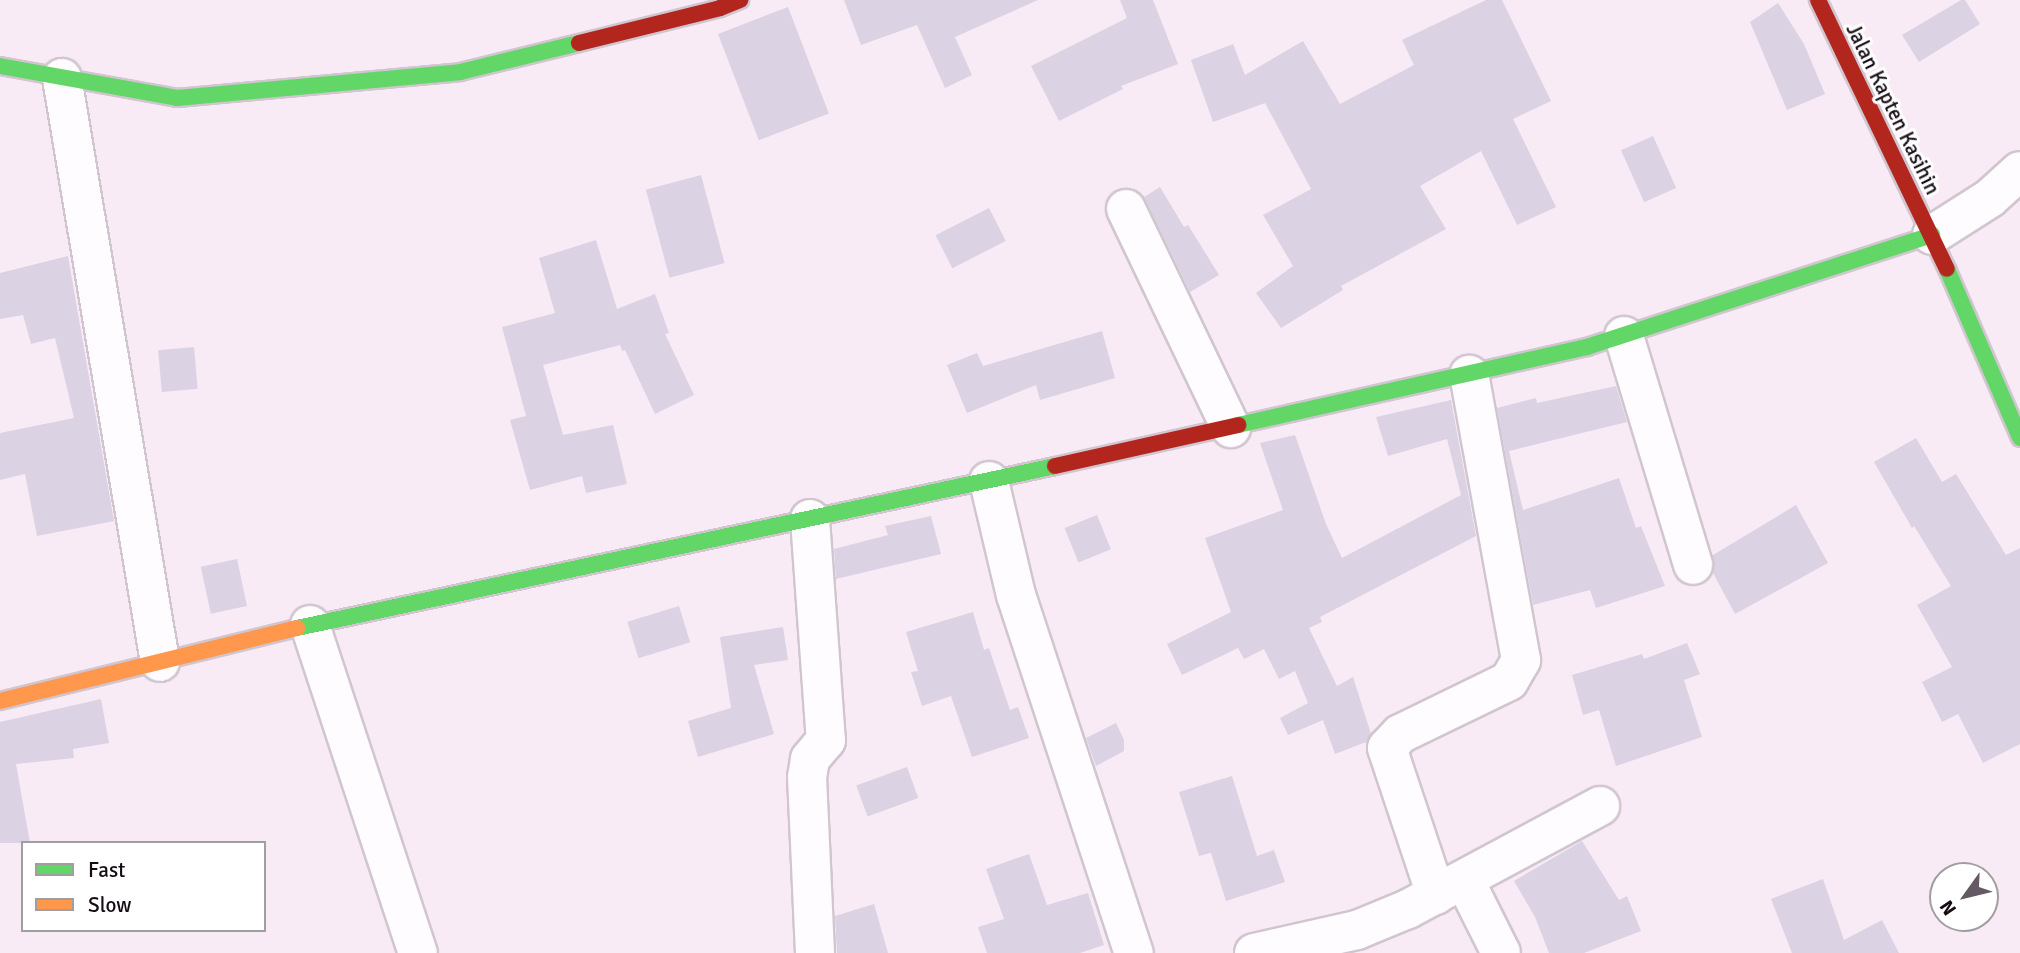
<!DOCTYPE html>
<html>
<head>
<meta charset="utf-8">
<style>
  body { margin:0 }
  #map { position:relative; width:2020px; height:953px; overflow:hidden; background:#f8ebf6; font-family:Signika,sans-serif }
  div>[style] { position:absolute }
  .building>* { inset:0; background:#dbd2e3; transform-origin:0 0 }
  .roads { filter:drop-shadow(2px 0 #d1c6d0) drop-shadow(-2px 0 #d1c6d0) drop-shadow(0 2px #d1c6d0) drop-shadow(0 -2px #d1c6d0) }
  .street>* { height:38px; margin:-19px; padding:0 19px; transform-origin:19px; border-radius:19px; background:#fefcfe }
  .fast>* { height:16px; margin:-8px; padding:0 8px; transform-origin:8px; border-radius:8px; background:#63d668 }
  .slow>* { height:16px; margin:-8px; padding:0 8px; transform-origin:8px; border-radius:8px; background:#ff974d }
  .jam>* { height:16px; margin:-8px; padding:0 8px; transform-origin:8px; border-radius:8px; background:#b3261e }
  span { translate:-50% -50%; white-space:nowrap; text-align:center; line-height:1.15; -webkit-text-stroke:6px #fff; paint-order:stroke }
  .street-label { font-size:21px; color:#150c14 }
  .legend { position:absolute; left:21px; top:841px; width:245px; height:91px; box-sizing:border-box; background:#fff; border:2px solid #a19ea1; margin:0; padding:9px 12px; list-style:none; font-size:21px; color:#150c14 }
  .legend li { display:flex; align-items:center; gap:14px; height:35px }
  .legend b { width:35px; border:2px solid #a19ea1 }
  .north { position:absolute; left:1929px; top:862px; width:70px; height:70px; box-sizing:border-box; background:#fff; border:2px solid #a19ea1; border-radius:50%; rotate:236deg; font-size:19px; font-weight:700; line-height:28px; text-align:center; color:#150c14 }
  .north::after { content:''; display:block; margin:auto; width:24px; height:32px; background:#645a63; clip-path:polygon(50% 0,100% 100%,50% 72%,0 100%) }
</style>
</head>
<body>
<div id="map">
  <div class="building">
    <div style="clip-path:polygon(844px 0,1038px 0,955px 37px,972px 75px,945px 88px,917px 25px,861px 45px)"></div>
    <div style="clip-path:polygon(1120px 0,1153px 0,1178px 64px,1121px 86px,1123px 89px,1059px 121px,1031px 66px,1127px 18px)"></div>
    <div style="clip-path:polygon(1486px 0,1502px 0,1551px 101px,1513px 119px,1556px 207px,1517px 225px,1481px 151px,1420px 186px,1446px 229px,1341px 286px,1343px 290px,1281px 328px,1256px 293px,1293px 266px,1263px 215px,1311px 189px,1265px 103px,1213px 122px,1191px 60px,1233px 44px,1245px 75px,1303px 41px,1340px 104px,1414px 65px,1402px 40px)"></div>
    <div style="clip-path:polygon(1961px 0,1965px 0,1980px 24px,1919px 62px,1902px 35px)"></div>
    <div style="clip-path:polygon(1778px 3px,1804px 44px,1825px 94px,1787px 110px,1750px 22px)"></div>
    <div style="left:788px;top:7px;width:114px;height:75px;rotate:69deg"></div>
    <div style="left:1653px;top:136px;width:57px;height:35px;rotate:66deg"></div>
    <div style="left:701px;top:175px;width:91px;height:57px;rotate:75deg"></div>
    <div style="clip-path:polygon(1160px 187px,1184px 227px,1188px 225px,1219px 275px,1190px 292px,1144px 197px)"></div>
    <div style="left:989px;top:208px;width:37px;height:60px;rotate:63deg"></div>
    <div style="clip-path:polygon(596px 240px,617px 309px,655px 294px,669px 333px,665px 334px,694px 395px,655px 414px,625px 350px,622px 351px,620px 345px,543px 365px,563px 435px,613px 425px,627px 484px,586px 493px,582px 476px,530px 490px,510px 420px,526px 416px,502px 327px,555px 313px,539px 258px)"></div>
    <div style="clip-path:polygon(68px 256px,114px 521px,37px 536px,25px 474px,0 480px,0 433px,74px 418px,55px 338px,31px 344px,23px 315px,0 319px,0 273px)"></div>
    <div style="clip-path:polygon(1102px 331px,1115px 378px,1040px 400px,1036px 385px,967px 413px,947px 365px,977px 353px,983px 366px)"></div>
    <div style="left:194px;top:347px;width:42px;height:36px;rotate:85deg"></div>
    <div style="clip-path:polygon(1616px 386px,1627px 422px,1509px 451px,1523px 510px,1619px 478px,1636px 528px,1641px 526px,1665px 586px,1596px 608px,1590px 590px,1533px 605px,1497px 408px,1536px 398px,1537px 403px)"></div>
    <div style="clip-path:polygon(1451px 400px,1476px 536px,1320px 617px,1322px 622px,1309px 628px,1337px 686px,1353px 677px,1371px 734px,1366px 742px,1335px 754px,1323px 720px,1288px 735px,1280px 718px,1308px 703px,1295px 671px,1279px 679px,1264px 649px,1244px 659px,1238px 648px,1182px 675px,1167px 644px,1231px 612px,1205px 538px,1283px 510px,1260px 443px,1295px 435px,1326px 524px,1342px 558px,1461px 495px,1447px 439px,1388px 456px,1376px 417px)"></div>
    <div style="clip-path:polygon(1916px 438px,1942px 482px,1956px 474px,2006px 555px,2020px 548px,2020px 744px,1983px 763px,1958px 714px,1942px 722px,1922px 682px,1952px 667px,1917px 605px,1951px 586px,1914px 526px,1912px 528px,1874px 462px)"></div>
    <div style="clip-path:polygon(1796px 505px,1828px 563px,1735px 614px,1713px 573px,1713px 555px)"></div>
    <div style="left:1097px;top:515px;width:37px;height:35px;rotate:68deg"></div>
    <div style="clip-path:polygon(931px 516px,941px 554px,836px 579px,834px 549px,888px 535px,885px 526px)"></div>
    <div style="left:237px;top:559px;width:48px;height:37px;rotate:78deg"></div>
    <div style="left:679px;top:606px;width:38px;height:54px;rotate:73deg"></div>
    <div style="clip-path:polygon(973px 612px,984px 650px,989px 648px,1010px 710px,1018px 707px,1029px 738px,972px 757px,951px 696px,922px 706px,911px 672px,918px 671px,906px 632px)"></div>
    <div style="clip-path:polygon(783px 627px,788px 660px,754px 665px,774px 734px,698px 757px,688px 721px,731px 708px,720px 637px)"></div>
    <div style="clip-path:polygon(1687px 643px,1700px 674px,1684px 680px,1702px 737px,1616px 766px,1599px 710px,1583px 715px,1572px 675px,1642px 654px,1644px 659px)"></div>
    <div style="clip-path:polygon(101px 699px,109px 743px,73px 749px,74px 758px,16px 764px,30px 843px,0 843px,0 722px)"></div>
    <div style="clip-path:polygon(1116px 723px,1124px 740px,1124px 751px,1096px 766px,1086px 738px)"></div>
    <div style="left:907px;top:767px;width:33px;height:54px;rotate:70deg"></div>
    <div style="clip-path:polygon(1232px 776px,1257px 856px,1274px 850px,1285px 882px,1226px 901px,1211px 853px,1199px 856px,1179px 792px)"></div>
    <div style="clip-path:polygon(1582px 841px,1619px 900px,1627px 896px,1641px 931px,1584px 953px,1549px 953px,1535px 917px,1514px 881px)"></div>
    <div style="clip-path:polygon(1029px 854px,1047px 905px,1088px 893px,1104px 945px,1080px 953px,987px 953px,978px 927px,1004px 919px,986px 869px)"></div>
    <div style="clip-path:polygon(1823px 879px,1844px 940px,1882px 920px,1899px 953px,1792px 953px,1771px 899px)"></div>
    <div style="clip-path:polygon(874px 904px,888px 953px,837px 953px,835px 916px)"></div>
  </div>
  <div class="roads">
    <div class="street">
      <div style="left:62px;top:78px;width:592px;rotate:80.47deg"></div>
      <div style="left:1126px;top:209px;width:243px;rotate:64.4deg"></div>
      <div style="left:1932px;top:235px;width:69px;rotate:-32.5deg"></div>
      <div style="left:1990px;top:198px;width:40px;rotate:-42deg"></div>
      <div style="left:1624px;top:336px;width:239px;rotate:73.2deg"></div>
      <div style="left:989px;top:481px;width:117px;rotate:76.7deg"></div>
      <div style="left:1016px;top:595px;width:377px;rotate:71.8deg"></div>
      <div style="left:810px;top:519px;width:222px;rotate:85.9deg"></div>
      <div style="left:826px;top:740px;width:25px;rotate:130deg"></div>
      <div style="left:810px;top:759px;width:18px;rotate:99deg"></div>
      <div style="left:807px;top:777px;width:176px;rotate:87.4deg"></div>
      <div style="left:310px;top:625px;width:345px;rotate:71.8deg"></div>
      <div style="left:1465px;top:881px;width:80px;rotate:63.4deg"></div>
      <div style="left:1436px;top:895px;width:155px;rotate:-108.4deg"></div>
      <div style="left:1387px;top:748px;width:19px;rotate:-47deg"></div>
      <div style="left:1400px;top:734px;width:121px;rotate:-25.9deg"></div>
      <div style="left:1509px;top:681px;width:24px;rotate:-60deg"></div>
      <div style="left:1521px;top:660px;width:290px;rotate:-100.3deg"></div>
      <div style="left:1254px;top:953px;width:106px;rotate:-12.6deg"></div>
      <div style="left:1357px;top:930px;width:55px;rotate:-22.4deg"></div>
      <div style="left:1408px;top:909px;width:218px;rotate:-28.2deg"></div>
    </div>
    <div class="fast">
      <div style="left:0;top:66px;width:180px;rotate:10.2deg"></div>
      <div style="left:177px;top:98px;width:284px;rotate:-5.2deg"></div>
      <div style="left:460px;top:72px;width:122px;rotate:-13.7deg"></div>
      <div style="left:1947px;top:269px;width:184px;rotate:66.6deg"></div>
      <div style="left:1238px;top:425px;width:358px;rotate:-12.6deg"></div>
      <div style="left:1587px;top:347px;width:363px;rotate:-18deg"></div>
      <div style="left:297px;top:628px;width:775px;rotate:-12.06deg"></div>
    </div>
    <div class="slow">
      <div style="left:0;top:701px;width:306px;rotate:-13.8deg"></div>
    </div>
    <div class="jam">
      <div style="left:1818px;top:0;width:298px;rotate:64.4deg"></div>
      <div style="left:579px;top:43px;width:145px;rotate:-13.9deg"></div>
      <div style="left:720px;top:8px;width:22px;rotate:-22deg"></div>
      <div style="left:1055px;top:466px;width:188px;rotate:-12.6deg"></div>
    </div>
  </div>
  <div class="street-label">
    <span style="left:1893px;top:109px;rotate:64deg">Jalan Kapten Kasihin</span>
  </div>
  <ul class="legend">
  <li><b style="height:9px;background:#63d668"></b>Fast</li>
  <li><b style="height:9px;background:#ff974d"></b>Slow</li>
  </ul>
  <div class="north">N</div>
</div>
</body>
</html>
